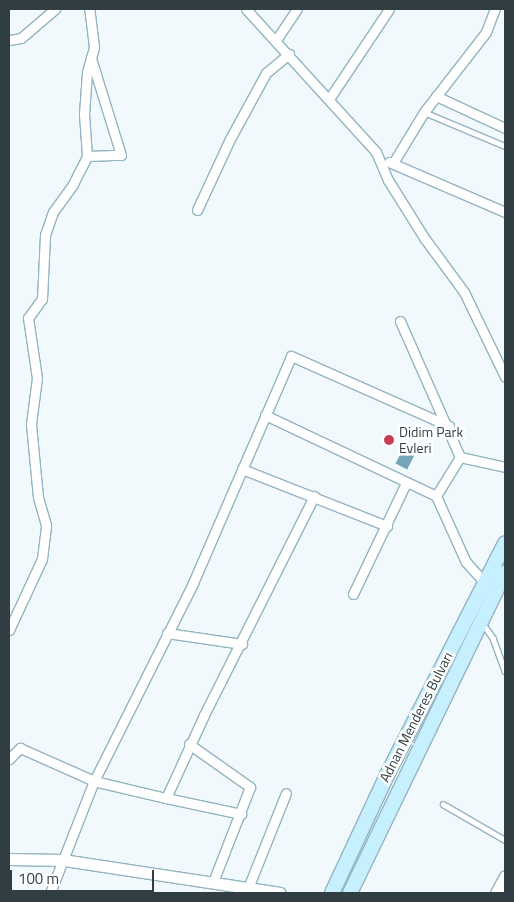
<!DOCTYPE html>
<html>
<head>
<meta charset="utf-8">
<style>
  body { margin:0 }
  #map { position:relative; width:514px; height:902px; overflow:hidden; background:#f2f9fc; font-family:"Titillium Web",sans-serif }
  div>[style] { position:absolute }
  .water>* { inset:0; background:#76a5b8; transform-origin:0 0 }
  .roads { filter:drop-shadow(1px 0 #93b4c2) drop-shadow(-1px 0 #93b4c2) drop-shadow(0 1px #93b4c2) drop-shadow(0 -1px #93b4c2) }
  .service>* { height:4.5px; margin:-2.25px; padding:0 2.25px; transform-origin:2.25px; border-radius:2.25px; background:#fff }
  .minor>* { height:9px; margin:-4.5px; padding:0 4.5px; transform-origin:4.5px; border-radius:4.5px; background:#fff }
  .tertiary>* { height:11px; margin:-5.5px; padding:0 5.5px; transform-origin:5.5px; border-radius:5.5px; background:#fff }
  .secondary>* { height:14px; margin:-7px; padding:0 7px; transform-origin:7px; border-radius:7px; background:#c7f0fe }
  .dots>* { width:14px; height:14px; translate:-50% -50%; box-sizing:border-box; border:2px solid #fff; border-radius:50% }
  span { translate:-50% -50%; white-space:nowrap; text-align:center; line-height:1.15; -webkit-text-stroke:5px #fff; paint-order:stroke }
  .poi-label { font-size:14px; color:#303e43 }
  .left { translate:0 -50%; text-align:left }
  .street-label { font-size:14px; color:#303e43 }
  .frame { position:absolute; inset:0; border:10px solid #303e43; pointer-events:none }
  .scale { position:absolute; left:10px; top:870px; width:144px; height:22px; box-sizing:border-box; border:2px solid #303e43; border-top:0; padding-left:6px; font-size:15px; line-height:18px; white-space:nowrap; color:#303e43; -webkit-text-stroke:4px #fff; paint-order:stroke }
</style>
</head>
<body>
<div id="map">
  <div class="water">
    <div style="left:406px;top:443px;width:13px;height:23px;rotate:27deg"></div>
  </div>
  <div class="roads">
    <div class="service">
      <div style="left:424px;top:112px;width:88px;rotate:22.8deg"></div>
      <div style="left:483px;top:624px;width:17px;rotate:54deg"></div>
      <div style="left:493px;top:638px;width:35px;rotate:70deg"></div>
      <div style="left:443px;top:804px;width:72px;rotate:30.1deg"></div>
    </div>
    <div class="minor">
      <div style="left:246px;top:9px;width:193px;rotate:47.7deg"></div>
      <div style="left:376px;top:152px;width:30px;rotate:67deg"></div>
      <div style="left:388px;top:180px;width:70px;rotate:57.9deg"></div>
      <div style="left:425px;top:239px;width:66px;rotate:53.7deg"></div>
      <div style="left:464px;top:292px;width:94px;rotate:64.2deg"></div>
      <div style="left:9px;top:40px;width:12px;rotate:-9deg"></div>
      <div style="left:21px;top:38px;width:45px;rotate:-40.5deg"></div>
      <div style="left:276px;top:40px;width:37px;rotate:-56deg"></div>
      <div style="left:436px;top:96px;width:76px;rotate:24.9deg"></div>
      <div style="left:329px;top:99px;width:108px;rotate:-56.3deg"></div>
      <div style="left:87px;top:156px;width:34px;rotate:-2deg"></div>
      <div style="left:121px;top:155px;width:102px;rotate:-107.2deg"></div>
      <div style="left:389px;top:162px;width:126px;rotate:23.3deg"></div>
      <div style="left:393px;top:163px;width:60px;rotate:-58.7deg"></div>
      <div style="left:424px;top:112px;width:101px;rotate:-52.2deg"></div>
      <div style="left:486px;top:32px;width:25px;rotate:-69deg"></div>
      <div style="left:197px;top:210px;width:78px;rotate:-65.1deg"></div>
      <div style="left:230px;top:139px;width:75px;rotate:-61.4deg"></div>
      <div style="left:266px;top:73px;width:30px;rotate:-40deg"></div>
      <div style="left:400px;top:321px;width:149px;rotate:66.2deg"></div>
      <div style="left:460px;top:457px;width:46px;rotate:121.6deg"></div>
      <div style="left:265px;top:415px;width:189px;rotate:25.3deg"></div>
      <div style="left:436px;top:496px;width:72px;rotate:65.6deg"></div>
      <div style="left:466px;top:562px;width:28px;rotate:48deg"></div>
      <div style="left:460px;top:457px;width:46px;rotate:12.5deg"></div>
      <div style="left:242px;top:469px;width:156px;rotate:21.5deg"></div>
      <div style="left:353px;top:594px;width:123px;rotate:-64.5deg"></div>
      <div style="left:9px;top:630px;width:78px;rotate:-65.1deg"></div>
      <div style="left:42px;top:559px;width:34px;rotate:-83deg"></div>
      <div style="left:46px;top:525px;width:29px;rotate:-106deg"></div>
      <div style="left:38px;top:497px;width:73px;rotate:-95.5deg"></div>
      <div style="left:31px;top:424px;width:46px;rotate:-82.6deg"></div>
      <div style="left:37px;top:378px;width:61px;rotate:-98.5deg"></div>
      <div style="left:28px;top:318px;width:24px;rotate:-54deg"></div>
      <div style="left:42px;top:299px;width:64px;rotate:-87.3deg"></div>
      <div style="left:45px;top:235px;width:24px;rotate:-71deg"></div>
      <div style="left:53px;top:212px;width:34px;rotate:-54deg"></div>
      <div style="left:73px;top:184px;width:31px;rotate:-63deg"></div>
      <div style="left:87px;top:156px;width:42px;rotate:-94.1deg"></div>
      <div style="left:84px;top:114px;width:42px;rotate:-85.9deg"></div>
      <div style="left:87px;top:72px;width:26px;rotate:-74deg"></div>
      <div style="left:94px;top:47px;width:38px;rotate:-97deg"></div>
      <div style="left:167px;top:633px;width:76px;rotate:8.3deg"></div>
      <div style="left:189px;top:744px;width:75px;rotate:35.2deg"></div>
      <div style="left:250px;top:787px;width:102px;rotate:111.3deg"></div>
      <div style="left:9px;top:759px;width:16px;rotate:-45deg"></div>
      <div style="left:20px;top:748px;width:81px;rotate:24deg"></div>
      <div style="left:94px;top:781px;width:74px;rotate:13.3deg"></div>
      <div style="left:166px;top:798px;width:91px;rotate:-65.4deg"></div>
      <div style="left:204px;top:715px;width:245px;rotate:-63.3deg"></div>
      <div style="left:166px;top:798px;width:77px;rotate:12deg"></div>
      <div style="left:248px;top:888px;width:102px;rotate:-68.2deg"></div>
      <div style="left:50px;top:893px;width:120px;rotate:-68.6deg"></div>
      <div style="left:94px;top:781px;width:221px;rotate:-63.4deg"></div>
      <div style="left:193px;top:583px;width:247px;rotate:-66.6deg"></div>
      <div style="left:291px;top:356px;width:173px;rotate:23.9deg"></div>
    </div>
    <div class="tertiary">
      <div style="left:9px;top:859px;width:54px;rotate:1.1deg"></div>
      <div style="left:63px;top:860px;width:219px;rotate:8.6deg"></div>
      <div style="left:496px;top:893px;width:19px;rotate:-62deg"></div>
    </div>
    <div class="secondary">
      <div style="left:332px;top:893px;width:130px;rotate:-65deg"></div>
      <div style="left:387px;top:775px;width:260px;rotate:-63deg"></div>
      <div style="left:350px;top:893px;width:356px;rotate:-64.2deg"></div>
    </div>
  </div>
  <div class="dots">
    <div style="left:389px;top:440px;background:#cb3b55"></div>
  </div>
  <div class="poi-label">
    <span class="left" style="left:399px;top:440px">Didim Park<br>Evleri</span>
  </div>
  <div class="street-label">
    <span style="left:416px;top:717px;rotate:-63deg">Adnan Menderes Bulvarı</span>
  </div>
  <div class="frame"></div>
  <div class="scale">100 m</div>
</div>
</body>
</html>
